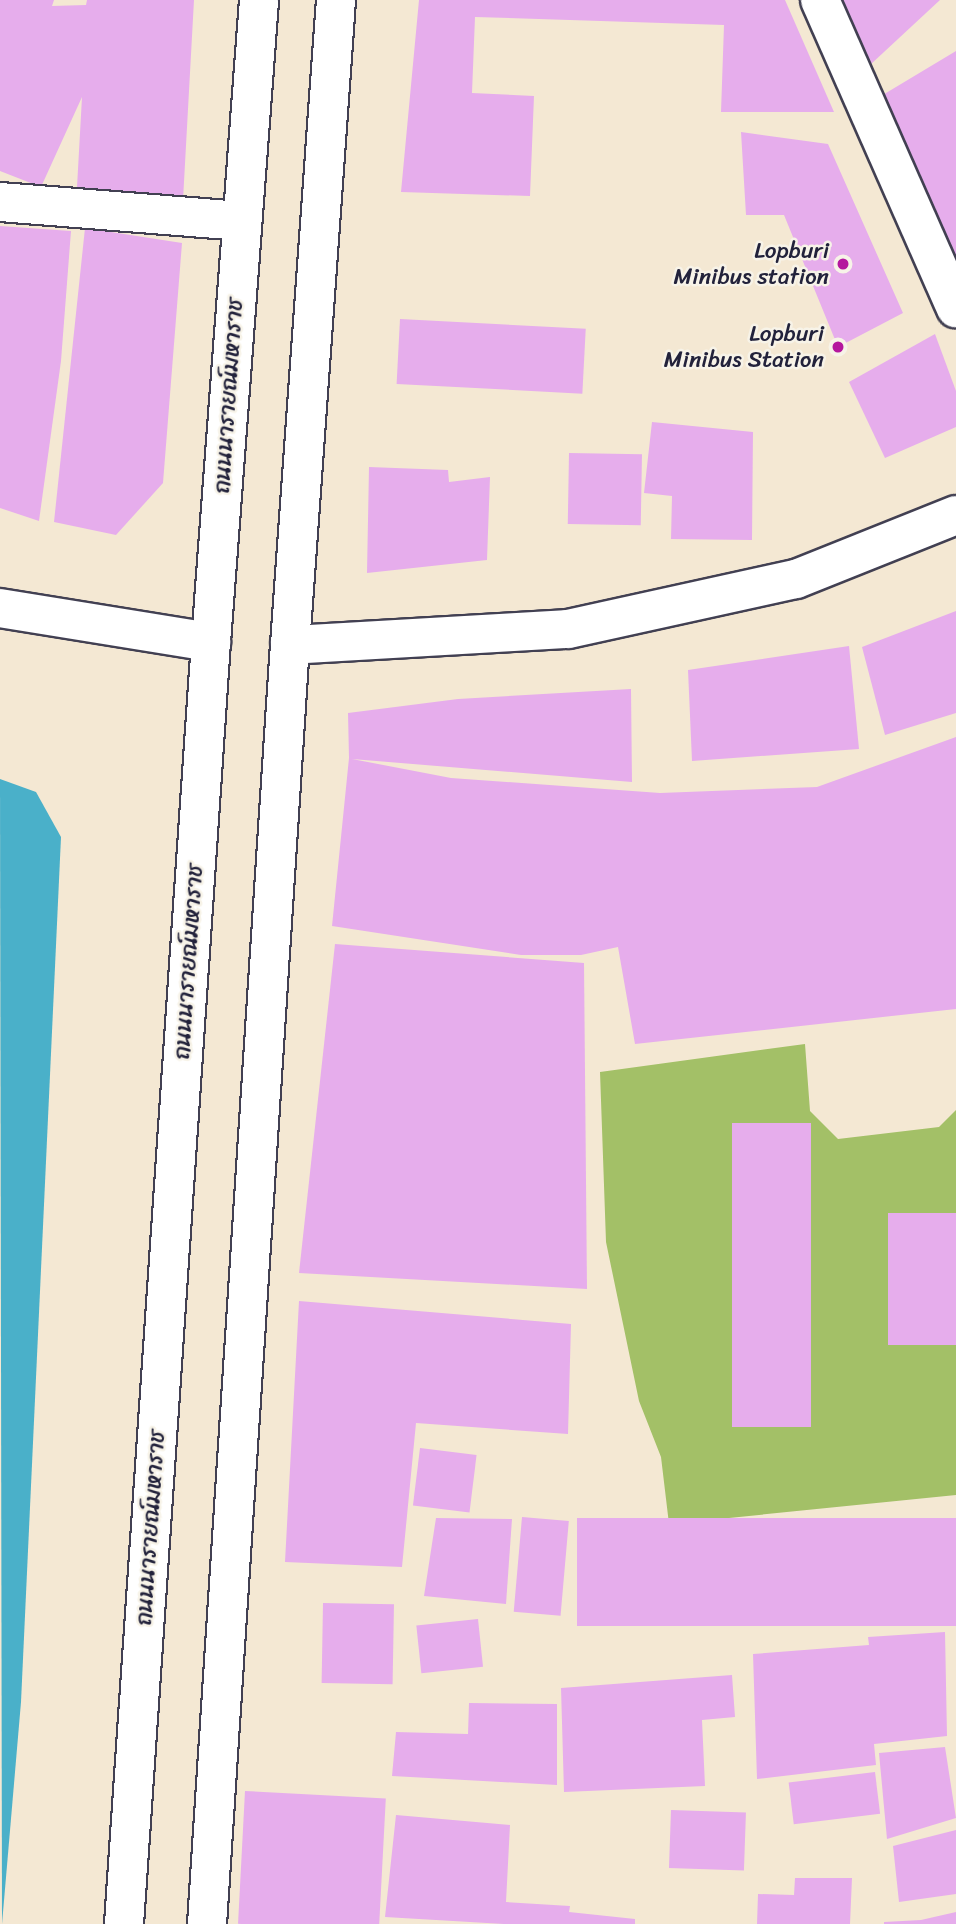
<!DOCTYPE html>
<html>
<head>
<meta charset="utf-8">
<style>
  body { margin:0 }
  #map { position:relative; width:956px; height:1924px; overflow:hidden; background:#f4e8d3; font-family:Sriracha,"Playpen Sans Thai",sans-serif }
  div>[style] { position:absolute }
  .green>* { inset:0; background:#a3c067 }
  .water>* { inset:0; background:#4ab0c9 }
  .building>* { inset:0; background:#e6adec; transform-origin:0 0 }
  .roads { filter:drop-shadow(2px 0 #424052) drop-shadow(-2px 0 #424052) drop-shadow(0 2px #424052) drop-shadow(0 -2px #424052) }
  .street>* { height:38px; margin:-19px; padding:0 19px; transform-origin:19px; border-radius:19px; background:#fff }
  .primary>* { height:38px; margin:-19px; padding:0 19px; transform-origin:19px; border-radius:19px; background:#fff }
  .dots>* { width:19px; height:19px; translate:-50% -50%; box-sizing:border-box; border:4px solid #f7f3e8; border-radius:50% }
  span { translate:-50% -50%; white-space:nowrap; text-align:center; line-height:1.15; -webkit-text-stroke:5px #f7f3e8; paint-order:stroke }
  .poi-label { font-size:23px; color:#22223b }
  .right { translate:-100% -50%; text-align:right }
  .street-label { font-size:23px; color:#22223b }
</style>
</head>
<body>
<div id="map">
  <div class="green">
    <div style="clip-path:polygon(805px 1044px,810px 1111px,838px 1139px,939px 1127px,956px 1110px,956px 1495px,669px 1524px,661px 1457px,639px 1401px,606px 1242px,600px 1072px)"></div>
  </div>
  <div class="water">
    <div style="clip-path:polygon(0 779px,36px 792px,61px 837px,21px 1702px,2px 1924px)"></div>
  </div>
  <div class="building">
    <div style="clip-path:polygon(0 0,54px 0,52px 6px,86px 5px,87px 0,194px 0,183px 200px,77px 187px,82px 97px,41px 187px,0 171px)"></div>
    <div style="clip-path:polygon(419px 0,785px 0,834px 112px,721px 112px,724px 25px,475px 17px,472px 93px,534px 96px,530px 196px,401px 192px)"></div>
    <div style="clip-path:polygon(840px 0,940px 0,870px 65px)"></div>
    <div style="clip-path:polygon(956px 51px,956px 257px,876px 99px)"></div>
    <div style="clip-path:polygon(741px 132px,828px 144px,903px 313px,838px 347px,784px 215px,746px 215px)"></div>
    <div style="clip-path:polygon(0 226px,71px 231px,61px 361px,39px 521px,0 508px)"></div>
    <div style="clip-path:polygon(85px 228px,182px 243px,163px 483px,116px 535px,54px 522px)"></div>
    <div style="left:400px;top:319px;width:186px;height:65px;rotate:3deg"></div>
    <div style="clip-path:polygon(935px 334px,956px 391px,956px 427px,885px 458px,849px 382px)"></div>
    <div style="clip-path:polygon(652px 422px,753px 432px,752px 540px,671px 539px,672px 496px,644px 493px)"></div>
    <div style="left:569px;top:453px;width:73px;height:71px;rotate:1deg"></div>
    <div style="clip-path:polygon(369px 467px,448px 470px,449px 482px,490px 477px,487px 560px,367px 573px)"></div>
    <div style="clip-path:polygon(956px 611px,956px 713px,885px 735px,862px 647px)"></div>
    <div style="clip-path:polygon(849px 646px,859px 749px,692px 761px,688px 670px)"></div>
    <div style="clip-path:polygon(631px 689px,632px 782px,352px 759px,451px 778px,660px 793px,817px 787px,956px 737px,956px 1009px,635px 1044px,618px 947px,581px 955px,521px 955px,332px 926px,349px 758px,348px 713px,458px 699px)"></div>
    <div style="clip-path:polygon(335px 944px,584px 963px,587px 1289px,299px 1273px)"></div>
    <div style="left:811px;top:1123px;width:304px;height:79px;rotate:90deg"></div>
    <div style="left:956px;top:1213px;width:132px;height:68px;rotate:90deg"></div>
    <div style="clip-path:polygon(299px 1301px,571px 1324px,568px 1434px,416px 1423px,402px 1567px,285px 1562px)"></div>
    <div style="left:420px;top:1448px;width:57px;height:58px;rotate:7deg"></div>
    <div style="left:522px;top:1517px;width:47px;height:95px;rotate:5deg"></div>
    <div style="clip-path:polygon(436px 1518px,512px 1519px,506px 1604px,424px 1596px)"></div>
    <div style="left:956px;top:1518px;width:108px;height:379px;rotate:90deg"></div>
    <div style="left:323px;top:1603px;width:71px;height:80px;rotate:1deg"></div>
    <div style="left:478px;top:1619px;width:48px;height:62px;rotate:84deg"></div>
    <div style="clip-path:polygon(945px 1632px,947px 1736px,874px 1744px,876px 1765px,757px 1779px,753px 1654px,869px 1645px,868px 1637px)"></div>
    <div style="clip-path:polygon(732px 1675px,735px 1717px,702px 1720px,705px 1786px,564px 1792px,561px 1688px)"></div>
    <div style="clip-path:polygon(469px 1703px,557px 1704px,557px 1785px,392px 1776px,396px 1732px,468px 1734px)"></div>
    <div style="clip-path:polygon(945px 1747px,956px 1818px,887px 1839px,879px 1753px)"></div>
    <div style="left:875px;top:1772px;width:42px;height:87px;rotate:83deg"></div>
    <div style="left:245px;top:1791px;width:141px;height:133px;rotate:3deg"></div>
    <div style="left:671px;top:1810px;width:75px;height:58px;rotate:2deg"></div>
    <div style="clip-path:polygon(396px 1815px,510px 1825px,506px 1902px,570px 1906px,569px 1912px,635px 1919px,635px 1924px,504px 1924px,385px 1917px)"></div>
    <div style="clip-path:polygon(956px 1830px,956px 1894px,899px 1902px,893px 1846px)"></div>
    <div style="clip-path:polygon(795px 1878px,852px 1878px,850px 1924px,757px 1924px,758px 1894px,794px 1895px)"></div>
    <div style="clip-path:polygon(956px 1912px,956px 1924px,884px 1924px,884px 1922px,921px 1920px)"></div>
  </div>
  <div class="roads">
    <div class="street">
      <div style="left:820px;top:0;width:337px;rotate:66.2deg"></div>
      <div style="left:0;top:202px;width:242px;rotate:4.5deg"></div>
      <div style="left:0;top:608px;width:214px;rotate:9.2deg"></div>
      <div style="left:290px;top:645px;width:278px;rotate:-3.3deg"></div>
      <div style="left:568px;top:629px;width:233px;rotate:-12.4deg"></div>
      <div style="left:796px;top:579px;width:172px;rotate:-21.8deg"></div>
    </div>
    <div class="primary">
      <div style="left:124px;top:1924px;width:1285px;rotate:-86.12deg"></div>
      <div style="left:211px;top:642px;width:644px;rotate:-85.72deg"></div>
      <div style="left:207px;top:1924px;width:1282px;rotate:-86.29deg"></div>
      <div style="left:290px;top:645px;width:647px;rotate:-85.92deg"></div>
    </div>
  </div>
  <div class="dots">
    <div style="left:843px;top:264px;background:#b5179e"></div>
    <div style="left:838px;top:347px;background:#b5179e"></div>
  </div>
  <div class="poi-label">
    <span class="right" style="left:829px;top:264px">Lopburi<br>Minibus station</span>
    <span class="right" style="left:824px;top:347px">Lopburi<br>Minibus Station</span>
  </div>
  <div class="street-label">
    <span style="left:229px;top:396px;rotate:-86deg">ถนนนารายณ์มหาราช</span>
    <span style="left:189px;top:962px;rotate:-86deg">ถนนนารายณ์มหาราช</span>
    <span style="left:151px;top:1528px;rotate:-86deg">ถนนนารายณ์มหาราช</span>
  </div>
</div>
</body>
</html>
